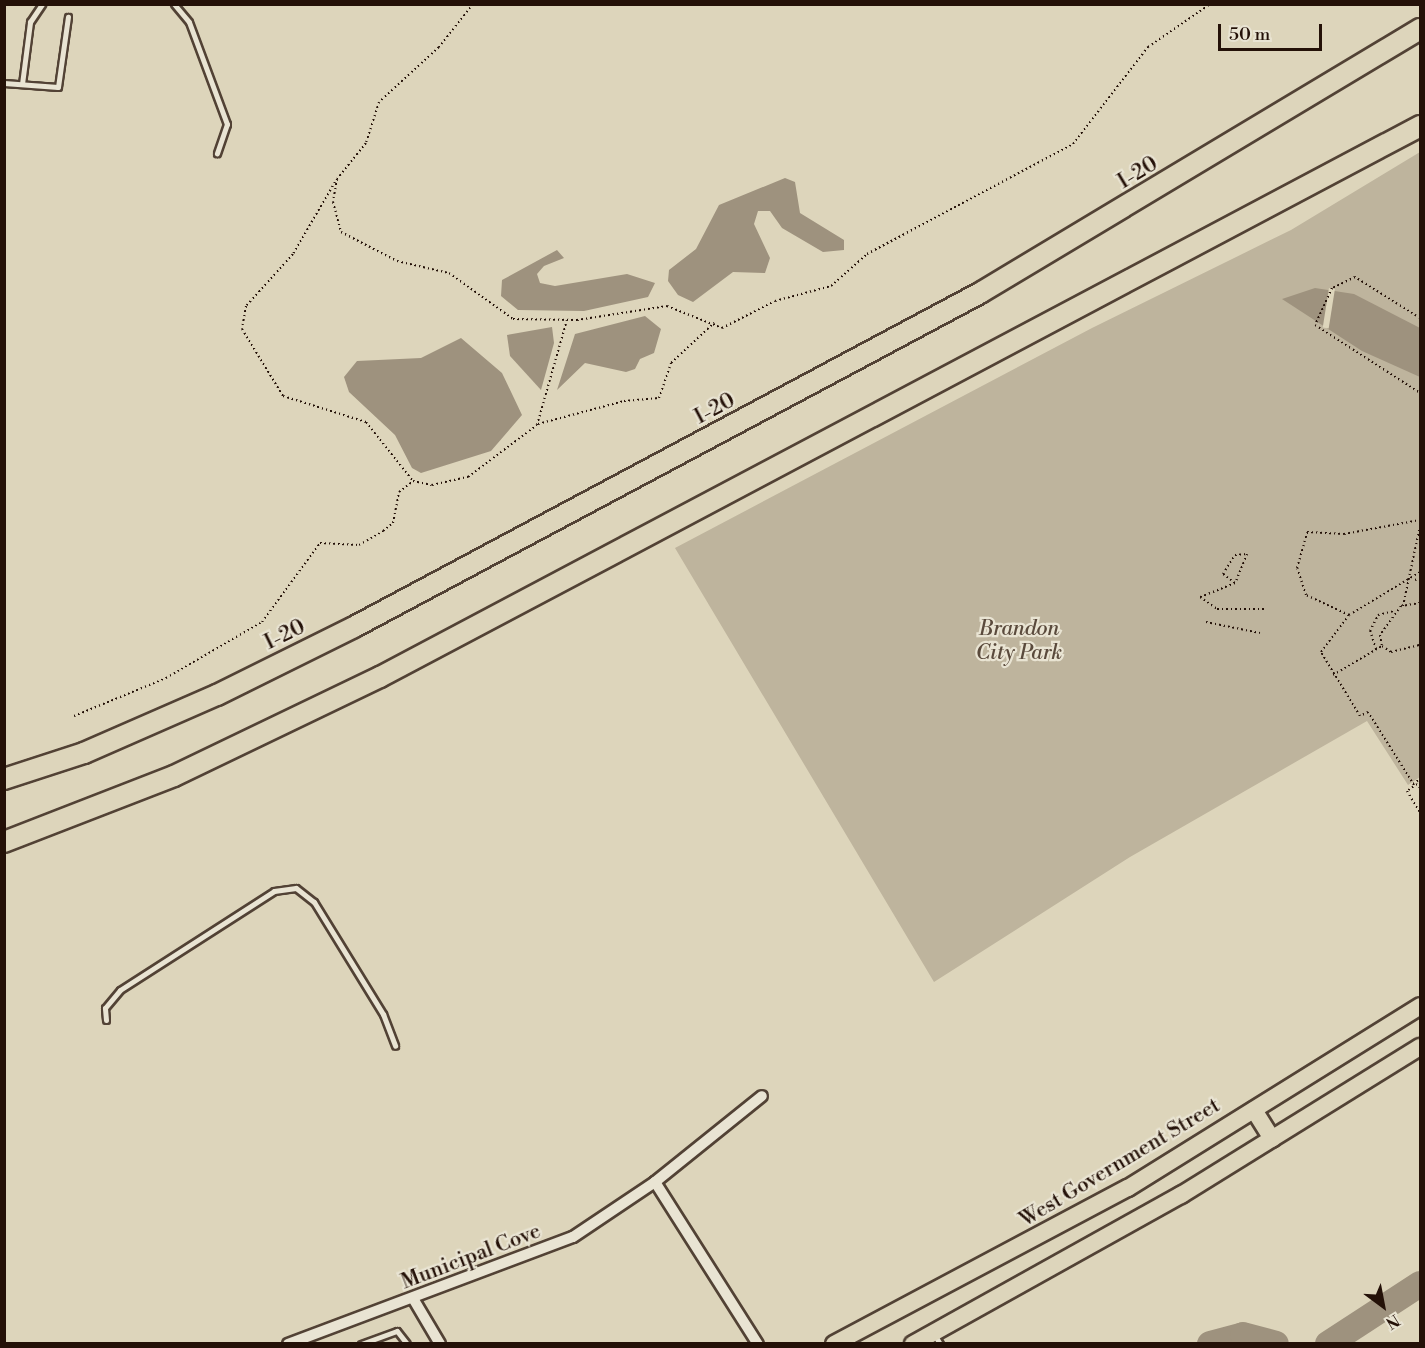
<!DOCTYPE html>
<html>
<head>
<meta charset="utf-8">
<style>
  body { margin:0 }
  #map { position:relative; width:1425px; height:1348px; overflow:hidden; background:#ddd5bb; font-family:"Libre Bodoni",serif }
  div>[style] { position:absolute }
  .green>* { inset:0; background:#beb49d }
  .water>* { inset:0; background:#9e927e }
  .pier>* { inset:0; background:#ddd5bb; transform-origin:0 0 }
  .river>* { height:26px; margin:-13px; padding:0 13px; transform-origin:13px; border-radius:13px; background:#9e927e }
  .path>* { height:2px; margin-top:-1px; transform-origin:0; background:repeating-linear-gradient(90deg,#241108 0 1.5px,transparent 0 4.5px) }
  .roads { filter:drop-shadow(2px 0 #524235) drop-shadow(-2px 0 #524235) drop-shadow(0 2px #524235) drop-shadow(0 -2px #524235) }
  .service>* { height:5px; margin:-2.5px; padding:0 2.5px; transform-origin:2.5px; border-radius:2.5px; background:#e9e4d3 }
  .minor>* { height:10px; margin:-5px; padding:0 5px; transform-origin:5px; border-radius:5px; background:#e9e4d3 }
  .primary>* { height:16px; margin:-8px; padding:0 8px; transform-origin:8px; border-radius:8px; background:#ddd5bb }
  .motorway>* { height:20px; margin:-10px; padding:0 10px; transform-origin:10px; border-radius:10px; background:#ddd5bb }
  span { translate:-50% -50%; white-space:nowrap; text-align:center; line-height:1.15; -webkit-text-stroke:4.5px #e9e4d3; paint-order:stroke }
  .street-label { font-size:21px; color:#241108 }
  .park-label { font-size:21px; color:#5a4a3c; font-style:italic }
  .frame { position:absolute; inset:0; border:6px solid #241108; pointer-events:none }
  .north { position:absolute; left:1353px; top:1276px; width:60px; height:60px; -webkit-text-stroke:4px #e9e4d3; paint-order:stroke; rotate:148deg; font-size:16px; font-weight:700; line-height:24px; text-align:center; color:#241108 }
  .north::after { content:''; display:block; margin:auto; width:21px; height:27px; background:#241108; clip-path:polygon(50% 0,100% 100%,50% 72%,0 100%) }
  .scale { position:absolute; left:1218px; top:24px; width:104px; height:27px; box-sizing:border-box; border:3px solid #241108; border-top:0; padding-left:8px; font-size:18px; line-height:21px; white-space:nowrap; color:#241108; -webkit-text-stroke:4px #e9e4d3; paint-order:stroke }
</style>
</head>
<body>
<div id="map">
  <div class="green">
    <div style="clip-path:polygon(1420px 152px,1420px 777px,1408px 785px,1367px 721px,1130px 857px,934px 982px,675px 548px,1092px 328px,1291px 230px)"></div>
  </div>
  <div class="water">
    <div style="clip-path:polygon(785px 178px,795px 182px,800px 213px,844px 240px,844px 250px,823px 252px,782px 228px,770px 211px,758px 211px,754px 224px,770px 258px,765px 273px,733px 272px,693px 302px,678px 295px,668px 281px,669px 270px,696px 249px,719px 205px)"></div>
    <div style="clip-path:polygon(557px 250px,564px 258px,544px 266px,537px 274px,540px 283px,555px 286px,627px 274px,655px 283px,648px 297px,584px 311px,518px 310px,501px 296px,502px 280px)"></div>
    <div style="clip-path:polygon(1315px 288px,1354px 294px,1420px 328px,1420px 377px,1362px 351px,1282px 299px)"></div>
    <div style="clip-path:polygon(645px 316px,661px 329px,654px 353px,640px 359px,635px 369px,626px 372px,585px 363px,557px 390px,575px 334px)"></div>
    <div style="clip-path:polygon(552px 327px,554px 343px,541px 390px,510px 356px,507px 335px)"></div>
    <div style="clip-path:polygon(461px 338px,502px 373px,522px 415px,491px 451px,421px 473px,412px 468px,395px 435px,349px 392px,344px 377px,357px 361px,421px 358px)"></div>
  </div>
  <div class="pier">
    <div style="left:1329px;top:288px;width:6px;height:40px;rotate:9deg"></div>
  </div>
  <div class="river">
    <div style="left:1210px;top:1344px;width:34px;rotate:-15deg"></div>
    <div style="left:1243px;top:1335px;width:34px;rotate:15deg"></div>
    <div style="left:1328px;top:1344px;width:110px;rotate:-33.1deg"></div>
  </div>
  <div class="path">
    <div style="left:473px;top:4px;width:55px;rotate:128.3deg"></div>
    <div style="left:439px;top:47px;width:81px;rotate:137.5deg"></div>
    <div style="left:379px;top:102px;width:43px;rotate:107.6deg"></div>
    <div style="left:366px;top:143px;width:46px;rotate:128.9deg"></div>
    <div style="left:337px;top:179px;width:23px;rotate:100deg"></div>
    <div style="left:333px;top:202px;width:31px;rotate:75deg"></div>
    <div style="left:341px;top:232px;width:63px;rotate:27.4deg"></div>
    <div style="left:397px;top:261px;width:53px;rotate:13deg"></div>
    <div style="left:449px;top:273px;width:79px;rotate:35.7deg"></div>
    <div style="left:513px;top:319px;width:64px;rotate:0.9deg"></div>
    <div style="left:577px;top:320px;width:91px;rotate:-8.8deg"></div>
    <div style="left:667px;top:306px;width:59px;rotate:21.8deg"></div>
    <div style="left:722px;top:328px;width:59px;rotate:-27deg"></div>
    <div style="left:775px;top:301px;width:58px;rotate:-15deg"></div>
    <div style="left:831px;top:286px;width:48px;rotate:-41.6deg"></div>
    <div style="left:867px;top:254px;width:234px;rotate:-28.1deg"></div>
    <div style="left:1073px;top:144px;width:123px;rotate:-52.3deg"></div>
    <div style="left:1148px;top:47px;width:75px;rotate:-34.7deg"></div>
    <div style="left:335px;top:182px;width:83px;rotate:120.3deg"></div>
    <div style="left:293px;top:254px;width:70px;rotate:132.1deg"></div>
    <div style="left:246px;top:306px;width:23px;rotate:100deg"></div>
    <div style="left:242px;top:329px;width:79px;rotate:58.5deg"></div>
    <div style="left:283px;top:396px;width:87px;rotate:17.4deg"></div>
    <div style="left:366px;top:422px;width:75px;rotate:51.5deg"></div>
    <div style="left:413px;top:481px;width:19px;rotate:12deg"></div>
    <div style="left:432px;top:485px;width:37px;rotate:-13deg"></div>
    <div style="left:468px;top:477px;width:86px;rotate:-37deg"></div>
    <div style="left:537px;top:425px;width:109px;rotate:-74.1deg"></div>
    <div style="left:1420px;top:318px;width:77px;rotate:-147.8deg"></div>
    <div style="left:1355px;top:277px;width:25px;rotate:154deg"></div>
    <div style="left:1332px;top:288px;width:41px;rotate:114.7deg"></div>
    <div style="left:1315px;top:325px;width:125px;rotate:32.9deg"></div>
    <div style="left:538px;top:424px;width:89px;rotate:-15deg"></div>
    <div style="left:624px;top:401px;width:35px;rotate:-5deg"></div>
    <div style="left:659px;top:398px;width:37px;rotate:-71deg"></div>
    <div style="left:671px;top:363px;width:59px;rotate:-42.9deg"></div>
    <div style="left:1415px;top:580px;width:5px;rotate:-22deg"></div>
    <div style="left:1235px;top:583px;width:15px;rotate:-143deg"></div>
    <div style="left:1223px;top:574px;width:22px;rotate:-58deg"></div>
    <div style="left:1235px;top:555px;width:12px;rotate:-5deg"></div>
    <div style="left:1247px;top:554px;width:31px;rotate:112deg"></div>
    <div style="left:1235px;top:583px;width:38px;rotate:158deg"></div>
    <div style="left:1200px;top:597px;width:21px;rotate:35deg"></div>
    <div style="left:1217px;top:609px;width:48px"></div>
    <div style="left:1420px;top:603px;width:19px;rotate:171deg"></div>
    <div style="left:1401px;top:606px;width:36px;rotate:126deg"></div>
    <div style="left:1380px;top:635px;width:11px;rotate:80deg"></div>
    <div style="left:1382px;top:646px;width:11px;rotate:34deg"></div>
    <div style="left:1391px;top:652px;width:30px;rotate:-14deg"></div>
    <div style="left:1403px;top:606px;width:82px;rotate:-78deg"></div>
    <div style="left:1349px;top:615px;width:47px;rotate:-155.1deg"></div>
    <div style="left:1306px;top:595px;width:28px;rotate:-108deg"></div>
    <div style="left:1297px;top:568px;width:37px;rotate:-74deg"></div>
    <div style="left:1307px;top:532px;width:37px;rotate:3deg"></div>
    <div style="left:1344px;top:534px;width:77px;rotate:-10.4deg"></div>
    <div style="left:1206px;top:622px;width:55px;rotate:11.5deg"></div>
    <div style="left:1376px;top:649px;width:19px;rotate:-108deg"></div>
    <div style="left:1370px;top:631px;width:18px;rotate:-63deg"></div>
    <div style="left:1378px;top:615px;width:16px;rotate:-14deg"></div>
    <div style="left:1333px;top:675px;width:57px;rotate:-30.6deg"></div>
    <div style="left:74px;top:716px;width:100px;rotate:-22.4deg"></div>
    <div style="left:166px;top:678px;width:111px;rotate:-30.3deg"></div>
    <div style="left:262px;top:622px;width:98px;rotate:-53.7deg"></div>
    <div style="left:320px;top:543px;width:39px;rotate:3deg"></div>
    <div style="left:359px;top:545px;width:28px;rotate:-30deg"></div>
    <div style="left:383px;top:531px;width:13px;rotate:-39deg"></div>
    <div style="left:393px;top:523px;width:32px;rotate:-79deg"></div>
    <div style="left:399px;top:492px;width:18px;rotate:-38deg"></div>
    <div style="left:1413px;top:784px;width:9px;rotate:-36deg"></div>
    <div style="left:1414px;top:785px;width:86px;rotate:-122.2deg"></div>
    <div style="left:1368px;top:712px;width:9px;rotate:153deg"></div>
    <div style="left:1360px;top:716px;width:75px;rotate:-121.4deg"></div>
    <div style="left:1321px;top:652px;width:46px;rotate:-52.9deg"></div>
    <div style="left:1349px;top:615px;width:83px;rotate:-31.2deg"></div>
    <div style="left:1420px;top:788px;width:5px;rotate:-127deg"></div>
    <div style="left:1417px;top:784px;width:12px;rotate:145deg"></div>
    <div style="left:1407px;top:791px;width:26px;rotate:59deg"></div>
  </div>
  <div class="roads">
    <div class="service">
      <div style="left:174px;top:4px;width:23px;rotate:50deg"></div>
      <div style="left:189px;top:22px;width:109px;rotate:69.6deg"></div>
      <div style="left:227px;top:124px;width:31px;rotate:109deg"></div>
      <div style="left:4px;top:83px;width:54px;rotate:4.2deg"></div>
      <div style="left:58px;top:87px;width:71px;rotate:-81.9deg"></div>
      <div style="left:22px;top:84px;width:63px;rotate:-82.6deg"></div>
      <div style="left:30px;top:22px;width:22px;rotate:-56deg"></div>
      <div style="left:106px;top:1020px;width:12px;rotate:-95deg"></div>
      <div style="left:105px;top:1008px;width:23px;rotate:-50deg"></div>
      <div style="left:120px;top:990px;width:183px;rotate:-32.7deg"></div>
      <div style="left:274px;top:891px;width:22px;rotate:-8deg"></div>
      <div style="left:296px;top:888px;width:23px;rotate:38deg"></div>
      <div style="left:314px;top:902px;width:132px;rotate:58.4deg"></div>
      <div style="left:383px;top:1014px;width:34px;rotate:69deg"></div>
      <div style="left:934px;top:1334px;width:12px;rotate:59deg"></div>
      <div style="left:361px;top:1344px;width:38px;rotate:-20deg"></div>
      <div style="left:397px;top:1331px;width:16px;rotate:52deg"></div>
    </div>
    <div class="minor">
      <div style="left:655px;top:1182px;width:192px;rotate:57.6deg"></div>
      <div style="left:414px;top:1300px;width:51px;rotate:59.4deg"></div>
      <div style="left:288px;top:1344px;width:304px;rotate:-20.6deg"></div>
      <div style="left:573px;top:1237px;width:99px;rotate:-33.9deg"></div>
      <div style="left:655px;top:1182px;width:137px;rotate:-38.8deg"></div>
    </div>
    <div class="primary">
      <div style="left:1254px;top:1110px;width:34px;rotate:58deg"></div>
      <div style="left:834px;top:1344px;width:333px;rotate:-28deg"></div>
      <div style="left:1128px;top:1188px;width:344px;rotate:-31.9deg"></div>
      <div style="left:913px;top:1344px;width:307px;rotate:-29.1deg"></div>
      <div style="left:1181px;top:1195px;width:281px;rotate:-31.8deg"></div>
    </div>
    <div class="motorway">
      <div style="left:4px;top:779px;width:84px;rotate:-18deg"></div>
      <div style="left:84px;top:753px;width:145px;rotate:-23.6deg"></div>
      <div style="left:217px;top:695px;width:153px;rotate:-26.4deg"></div>
      <div style="left:354px;top:627px;width:710px;rotate:-28.08deg"></div>
      <div style="left:980px;top:293px;width:513px;rotate:-30.96deg"></div>
      <div style="left:4px;top:842px;width:182px;rotate:-21.2deg"></div>
      <div style="left:174px;top:776px;width:229px;rotate:-25.7deg"></div>
      <div style="left:380px;top:677px;width:1177px;rotate:-27.91deg"></div>
    </div>
  </div>
  <div class="street-label">
    <span style="left:1138px;top:173px;rotate:-31deg">I-20</span>
    <span style="left:715px;top:409px;rotate:-28deg">I-20</span>
    <span style="left:285px;top:635px;rotate:-26deg">I-20</span>
    <span style="left:1120px;top:1163px;rotate:-31deg">West Government Street</span>
    <span style="left:471px;top:1257px;rotate:-21deg">Municipal Cove</span>
  </div>
  <div class="park-label">
    <span style="left:1019px;top:641px">Brandon<br>City Park</span>
  </div>
  <div class="frame"></div>
  <div class="north">N</div>
  <div class="scale">50 m</div>
</div>
</body>
</html>
